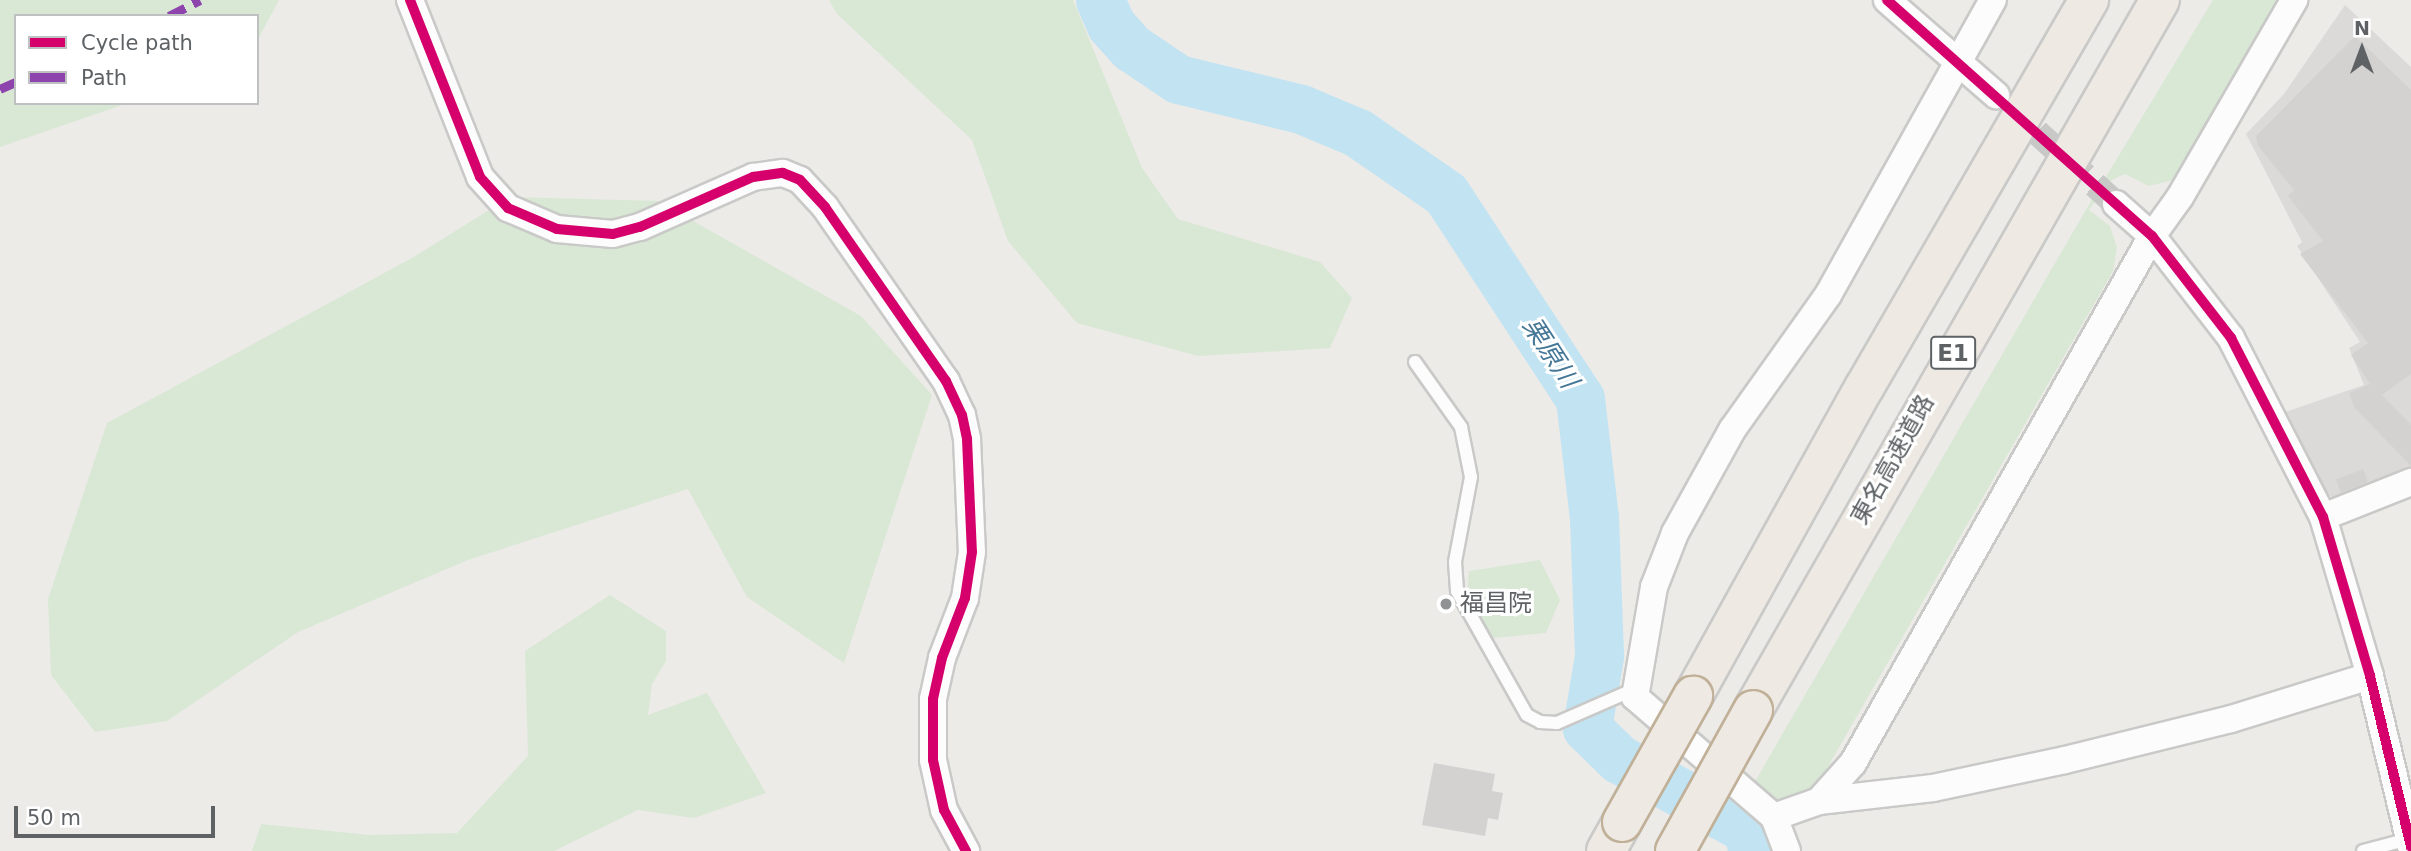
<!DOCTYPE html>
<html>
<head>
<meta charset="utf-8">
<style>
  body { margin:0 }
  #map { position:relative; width:2411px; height:851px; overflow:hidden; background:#ecebe8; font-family:"DejaVu Sans","Noto Sans JP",sans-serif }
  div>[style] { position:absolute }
  .industrial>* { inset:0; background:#dcdad8 }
  .green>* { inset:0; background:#d9e7d5 }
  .river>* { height:49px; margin:-24.5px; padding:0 24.5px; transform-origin:24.5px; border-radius:24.5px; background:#c1e3f2 }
  .building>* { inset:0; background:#d3d2d1; transform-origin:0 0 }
  .street-tunnel>* { height:26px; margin-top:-13px; transform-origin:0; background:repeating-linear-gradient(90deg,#c8c9c7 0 26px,transparent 0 39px) }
  .roads { filter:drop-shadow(2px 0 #c9c9c8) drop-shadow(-2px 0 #c9c9c8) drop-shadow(0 2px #c9c9c8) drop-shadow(0 -2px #c9c9c8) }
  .lane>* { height:12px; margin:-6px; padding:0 6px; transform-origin:6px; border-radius:6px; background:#fcfcfc }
  .street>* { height:26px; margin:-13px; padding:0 13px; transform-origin:13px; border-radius:13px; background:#fcfcfc }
  .highway>* { height:38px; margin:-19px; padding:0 19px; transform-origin:19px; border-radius:19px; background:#eeeae3 }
  .bridges { filter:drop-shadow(2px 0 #c1b098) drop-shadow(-2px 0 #c1b098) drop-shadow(0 2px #c1b098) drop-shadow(0 -2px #c1b098) }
  .highway-bridge>* { height:38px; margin:-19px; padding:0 19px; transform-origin:19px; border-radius:19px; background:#eeeae3 }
  .quiet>* { height:9px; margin-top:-4.5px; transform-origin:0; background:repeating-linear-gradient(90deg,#8e44ad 0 18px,transparent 0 27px) }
  .cycleway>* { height:10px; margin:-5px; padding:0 5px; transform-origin:5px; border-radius:5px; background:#d6006c }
  .dots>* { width:19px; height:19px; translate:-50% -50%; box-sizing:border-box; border:4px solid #fff; border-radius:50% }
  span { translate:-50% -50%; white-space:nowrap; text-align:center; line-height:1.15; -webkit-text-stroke:6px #fff; paint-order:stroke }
  .shield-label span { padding:2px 5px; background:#fff; border:2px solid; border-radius:5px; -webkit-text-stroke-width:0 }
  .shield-label { font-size:23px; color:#5e6265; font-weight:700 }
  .street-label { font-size:24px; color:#5e6265 }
  .poi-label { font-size:24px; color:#5e6265 }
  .left { translate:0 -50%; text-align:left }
  .water-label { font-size:26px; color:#457797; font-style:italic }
  .legend { position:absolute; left:14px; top:14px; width:245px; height:91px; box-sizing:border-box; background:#fff; border:2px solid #bfc0c1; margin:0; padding:9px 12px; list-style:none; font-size:21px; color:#5e6265 }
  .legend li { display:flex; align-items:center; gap:14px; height:35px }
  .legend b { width:35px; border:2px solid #bfc0c1 }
  .north { position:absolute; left:2327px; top:14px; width:70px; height:70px; -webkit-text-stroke:5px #fff; paint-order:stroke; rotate:0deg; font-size:19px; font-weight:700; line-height:28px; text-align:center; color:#5e6265 }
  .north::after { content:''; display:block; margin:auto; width:24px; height:32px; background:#5e6265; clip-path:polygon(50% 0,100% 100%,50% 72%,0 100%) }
  .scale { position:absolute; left:14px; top:806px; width:201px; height:32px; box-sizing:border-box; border:4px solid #5e6265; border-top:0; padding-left:9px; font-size:21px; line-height:24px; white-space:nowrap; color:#5e6265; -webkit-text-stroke:5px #fff; paint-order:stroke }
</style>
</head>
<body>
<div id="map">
  <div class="industrial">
    <div style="clip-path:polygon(2345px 5px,2411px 67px,2411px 472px,2335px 507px,2331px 496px,2323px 498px,2282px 413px,2364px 385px,2349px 348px,2360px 342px,2297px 246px,2302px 242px,2246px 134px,2284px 94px)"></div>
  </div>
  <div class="green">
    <div style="clip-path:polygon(0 0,279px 0,257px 41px,257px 16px,16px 16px,16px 103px,128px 103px,0 147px)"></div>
    <div style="clip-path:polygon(829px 0,1073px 0,1142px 168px,1178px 219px,1320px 262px,1352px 298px,1330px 348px,1198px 356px,1077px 323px,1008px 241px,972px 140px,837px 14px)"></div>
    <div style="clip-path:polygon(2213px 0,2285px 0,2181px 178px,2149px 186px,2125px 174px,2110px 181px,2089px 210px,2110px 226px,2117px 248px,2113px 271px,1811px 796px,1784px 804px,1753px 785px,2087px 208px)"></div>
    <div style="clip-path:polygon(510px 197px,658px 201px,861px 316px,932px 395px,844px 663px,747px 597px,688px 489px,468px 560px,298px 632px,167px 721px,95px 732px,51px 675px,48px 599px,107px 423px,412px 258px)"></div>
    <div style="clip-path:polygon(1540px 560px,1560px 600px,1546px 633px,1493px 638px,1467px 591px,1469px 571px)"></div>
    <div style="clip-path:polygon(610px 595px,666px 631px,666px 661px,652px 684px,648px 715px,707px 693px,766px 793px,694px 818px,638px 810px,554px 851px,252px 851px,261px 824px,369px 835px,457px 833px,528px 756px,525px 651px)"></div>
  </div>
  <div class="river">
    <div style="left:1100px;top:0;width:27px;rotate:66deg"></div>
    <div style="left:1111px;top:25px;width:31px;rotate:48deg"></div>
    <div style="left:1132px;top:48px;width:55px;rotate:34deg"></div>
    <div style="left:1178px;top:79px;width:127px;rotate:13.7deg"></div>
    <div style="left:1301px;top:109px;width:62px;rotate:22.8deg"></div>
    <div style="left:1358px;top:133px;width:107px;rotate:34.7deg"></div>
    <div style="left:1446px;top:194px;width:245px;rotate:56.8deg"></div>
    <div style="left:1580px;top:399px;width:120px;rotate:83.3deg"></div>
    <div style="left:1594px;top:518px;width:138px;rotate:87.9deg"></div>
    <div style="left:1599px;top:656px;width:73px;rotate:99.5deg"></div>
    <div style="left:1587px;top:728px;width:45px;rotate:44.1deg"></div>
    <div style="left:1619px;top:759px;width:146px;rotate:28.7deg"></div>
    <div style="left:1747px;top:829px;width:23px;rotate:75deg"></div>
  </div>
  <div class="building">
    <div style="clip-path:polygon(2355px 36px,2411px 90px,2411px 374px,2382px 395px,2411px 425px,2411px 466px,2355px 408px,2349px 393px,2370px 384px,2351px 355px,2368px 343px,2300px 254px,2323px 241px,2288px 196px,2294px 190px,2258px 146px,2256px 136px)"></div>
    <div style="left:2363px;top:469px;width:14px;height:29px;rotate:69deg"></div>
    <div style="clip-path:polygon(1434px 763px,1495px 774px,1492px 791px,1503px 793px,1498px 820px,1488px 818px,1485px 836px,1422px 825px)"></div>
  </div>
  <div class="street-tunnel">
    <div style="left:2008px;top:106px;width:146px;rotate:42.2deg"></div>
  </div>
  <div class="roads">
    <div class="lane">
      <div style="left:1415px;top:362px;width:80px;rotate:54.7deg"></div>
      <div style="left:1461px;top:427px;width:51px;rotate:78.7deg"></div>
      <div style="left:1471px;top:477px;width:86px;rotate:100.7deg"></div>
      <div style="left:1455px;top:562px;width:29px;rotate:86deg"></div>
      <div style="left:1457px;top:591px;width:142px;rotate:60.6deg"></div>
      <div style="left:1527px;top:715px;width:15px;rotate:28deg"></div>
      <div style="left:1540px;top:722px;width:17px;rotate:3deg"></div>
      <div style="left:1557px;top:723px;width:75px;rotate:-23.5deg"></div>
      <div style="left:1626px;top:693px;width:10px;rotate:24deg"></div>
      <div style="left:2363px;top:851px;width:48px;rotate:-14.6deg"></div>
    </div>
    <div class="street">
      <div style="left:410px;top:0;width:190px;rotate:68.4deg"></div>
      <div style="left:480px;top:177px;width:42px;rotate:47.9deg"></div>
      <div style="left:508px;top:208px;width:53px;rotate:23.2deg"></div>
      <div style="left:557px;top:229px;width:56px;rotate:5.1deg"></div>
      <div style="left:613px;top:234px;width:28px;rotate:-15deg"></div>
      <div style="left:640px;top:227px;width:124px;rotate:-23.9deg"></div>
      <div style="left:753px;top:177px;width:30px;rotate:-8deg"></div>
      <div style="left:783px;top:173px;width:18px;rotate:22deg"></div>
      <div style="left:800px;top:180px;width:37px;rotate:47deg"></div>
      <div style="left:825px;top:207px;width:212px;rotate:55.2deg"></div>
      <div style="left:946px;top:381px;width:38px;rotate:65deg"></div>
      <div style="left:962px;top:415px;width:25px;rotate:78deg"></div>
      <div style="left:967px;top:439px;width:113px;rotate:87.5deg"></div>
      <div style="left:972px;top:552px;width:47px;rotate:98.7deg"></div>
      <div style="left:965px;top:598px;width:64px;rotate:111deg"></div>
      <div style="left:942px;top:658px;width:42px;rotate:102.4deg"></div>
      <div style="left:933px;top:699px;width:61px;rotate:90deg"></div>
      <div style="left:933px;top:760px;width:51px;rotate:77.6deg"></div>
      <div style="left:944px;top:810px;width:47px;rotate:61.8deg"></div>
      <div style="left:1887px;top:0;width:145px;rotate:41.1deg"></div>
      <div style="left:2116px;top:204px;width:48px;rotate:41.6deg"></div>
      <div style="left:2152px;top:236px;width:129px;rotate:52.2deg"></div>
      <div style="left:2231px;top:338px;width:201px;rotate:62.8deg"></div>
      <div style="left:2323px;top:517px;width:166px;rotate:73.5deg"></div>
      <div style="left:2370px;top:676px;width:176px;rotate:76.5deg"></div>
      <div style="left:2323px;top:517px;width:95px;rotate:-21.7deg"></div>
      <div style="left:1819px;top:801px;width:115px;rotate:-6.5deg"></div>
      <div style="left:1933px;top:788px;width:135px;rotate:-12deg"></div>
      <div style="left:2065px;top:760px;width:171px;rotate:-13.9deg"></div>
      <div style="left:2231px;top:719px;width:145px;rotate:-17.2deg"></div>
      <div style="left:1774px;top:817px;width:48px;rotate:-19.6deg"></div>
      <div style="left:1819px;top:801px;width:51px;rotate:-48.2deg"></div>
      <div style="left:1853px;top:763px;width:606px;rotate:-60.43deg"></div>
      <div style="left:2152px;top:236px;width:48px;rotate:-54.3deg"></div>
      <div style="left:2180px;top:197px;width:228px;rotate:-59.9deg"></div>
      <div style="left:1787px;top:851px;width:36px;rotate:-111deg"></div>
      <div style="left:1774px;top:817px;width:184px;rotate:-139.2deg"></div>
      <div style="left:1635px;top:697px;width:112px;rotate:-80.2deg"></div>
      <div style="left:1654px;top:587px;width:58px;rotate:-68.7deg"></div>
      <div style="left:1675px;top:533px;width:118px;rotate:-61deg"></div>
      <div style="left:1732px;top:430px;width:166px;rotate:-54.6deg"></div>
      <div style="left:1828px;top:295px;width:338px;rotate:-60.8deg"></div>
    </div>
    <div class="highway">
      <div style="left:1693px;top:696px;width:352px;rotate:-61deg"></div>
      <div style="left:1864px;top:388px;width:449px;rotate:-59.9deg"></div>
      <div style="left:1753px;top:710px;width:818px;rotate:-60.18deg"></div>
      <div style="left:1606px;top:851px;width:33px;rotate:-61deg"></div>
    </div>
  </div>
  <div class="bridges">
    <div class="highway-bridge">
      <div style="left:1622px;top:822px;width:145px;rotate:-60.6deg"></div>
      <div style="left:1675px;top:851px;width:161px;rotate:-61deg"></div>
    </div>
  </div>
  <div class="quiet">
    <div style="left:169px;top:16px;width:35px;rotate:-27deg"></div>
    <div style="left:0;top:89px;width:17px;rotate:-24deg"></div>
  </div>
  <div class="cycleway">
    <div style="left:410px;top:0;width:190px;rotate:68.4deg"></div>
    <div style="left:480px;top:177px;width:42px;rotate:47.9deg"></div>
    <div style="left:508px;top:208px;width:53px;rotate:23.2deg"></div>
    <div style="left:557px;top:229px;width:56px;rotate:5.1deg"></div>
    <div style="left:613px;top:234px;width:28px;rotate:-15deg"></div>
    <div style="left:640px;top:227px;width:124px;rotate:-23.9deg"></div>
    <div style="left:753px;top:177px;width:30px;rotate:-8deg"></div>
    <div style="left:783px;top:173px;width:18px;rotate:22deg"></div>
    <div style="left:800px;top:180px;width:37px;rotate:47deg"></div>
    <div style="left:825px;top:207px;width:212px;rotate:55.2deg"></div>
    <div style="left:946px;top:381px;width:38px;rotate:65deg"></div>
    <div style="left:962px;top:415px;width:25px;rotate:78deg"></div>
    <div style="left:967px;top:439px;width:113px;rotate:87.5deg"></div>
    <div style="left:972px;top:552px;width:47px;rotate:98.7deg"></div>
    <div style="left:965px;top:598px;width:64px;rotate:111deg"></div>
    <div style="left:942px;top:658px;width:42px;rotate:102.4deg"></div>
    <div style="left:933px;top:699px;width:61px;rotate:90deg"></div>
    <div style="left:933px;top:760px;width:51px;rotate:77.6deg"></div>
    <div style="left:944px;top:810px;width:47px;rotate:61.8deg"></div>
    <div style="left:1887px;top:0;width:355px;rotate:41.7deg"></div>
    <div style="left:2152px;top:236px;width:129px;rotate:52.2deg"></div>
    <div style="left:2231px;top:338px;width:201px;rotate:62.8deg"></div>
    <div style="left:2323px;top:517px;width:166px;rotate:73.5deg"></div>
    <div style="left:2370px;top:676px;width:176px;rotate:76.5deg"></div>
  </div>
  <div class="dots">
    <div style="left:1446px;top:604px;background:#909293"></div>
  </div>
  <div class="shield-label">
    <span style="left:1953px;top:353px">E1</span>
  </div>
  <div class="street-label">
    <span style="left:1893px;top:460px;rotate:-61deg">東名高速道路</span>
  </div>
  <div class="poi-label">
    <span class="left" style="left:1460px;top:604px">福昌院</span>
  </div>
  <div class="water-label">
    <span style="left:1550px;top:353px;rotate:57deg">栗原川</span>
  </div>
  <ul class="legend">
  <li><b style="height:9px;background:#d6006c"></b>Cycle path</li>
  <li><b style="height:9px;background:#8e44ad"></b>Path</li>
  </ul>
  <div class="north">N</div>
  <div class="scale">50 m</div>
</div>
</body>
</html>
